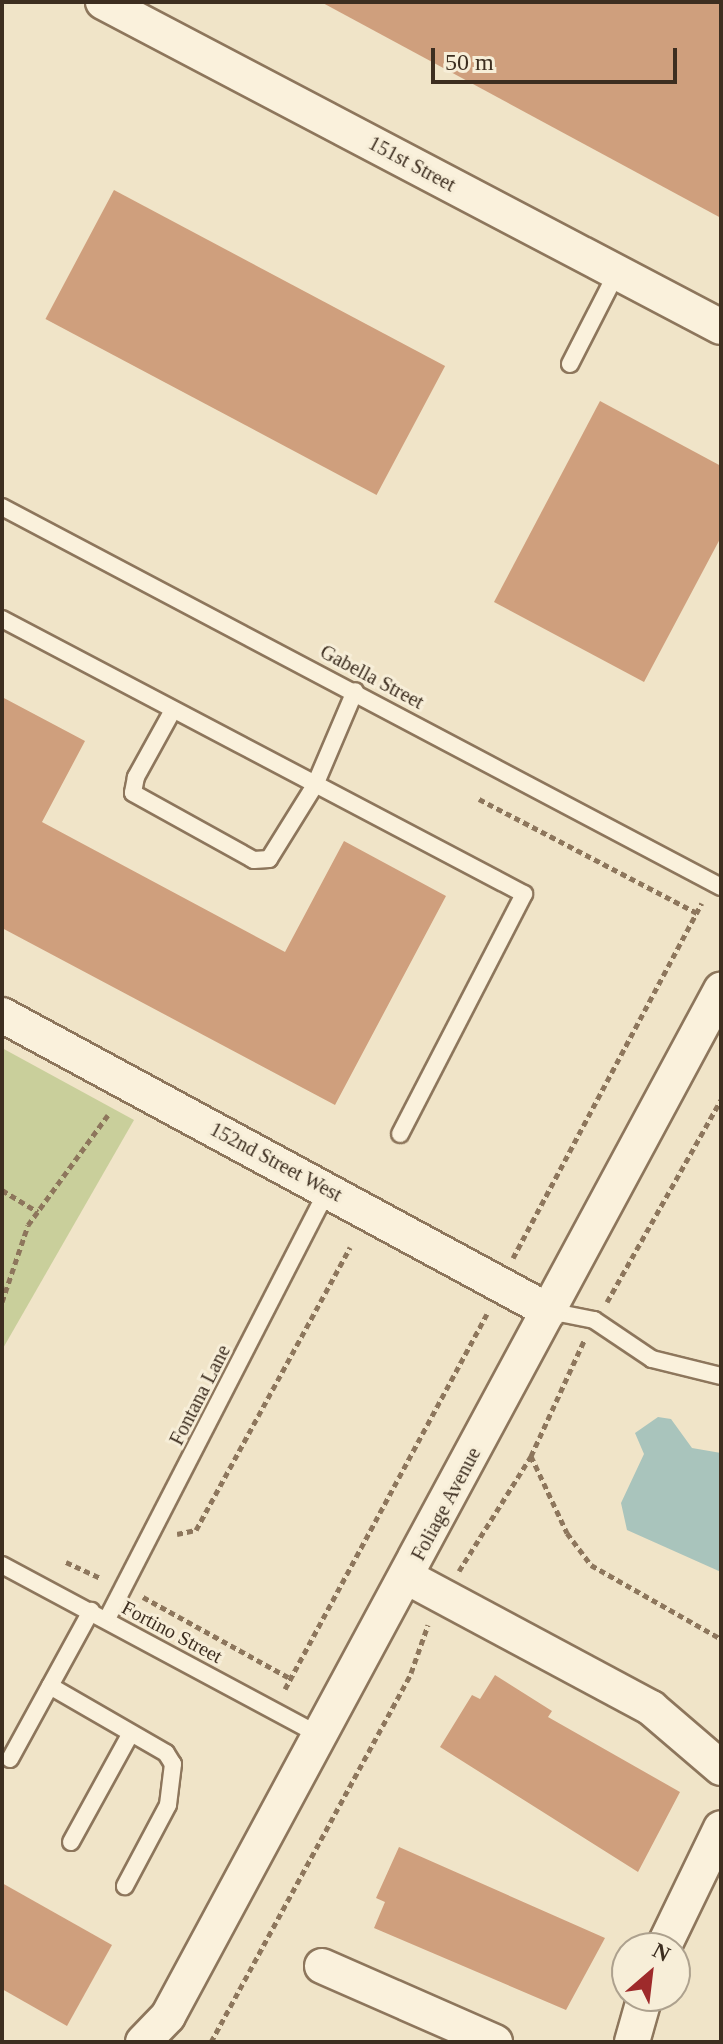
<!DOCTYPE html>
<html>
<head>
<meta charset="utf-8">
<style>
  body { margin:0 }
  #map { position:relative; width:723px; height:2044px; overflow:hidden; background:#f0e4c8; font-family:"Times New Roman",serif }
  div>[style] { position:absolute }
  .green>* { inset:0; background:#c9cf9b }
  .water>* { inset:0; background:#a9c4bc }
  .building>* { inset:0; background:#cf9f7d; transform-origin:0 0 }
  .path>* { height:5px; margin-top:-2.5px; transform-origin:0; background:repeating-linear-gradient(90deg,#8d765c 0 6px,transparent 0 10px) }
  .roads { filter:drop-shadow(2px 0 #8d765c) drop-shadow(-2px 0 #8d765c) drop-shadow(0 2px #8d765c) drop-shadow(0 -2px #8d765c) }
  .lane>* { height:16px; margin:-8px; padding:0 8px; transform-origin:8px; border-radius:8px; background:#faf1dc }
  .street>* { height:34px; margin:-17px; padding:0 17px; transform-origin:17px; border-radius:17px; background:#faf1dc }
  span { translate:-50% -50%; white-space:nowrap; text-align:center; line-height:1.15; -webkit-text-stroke:6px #f7eed8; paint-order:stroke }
  .street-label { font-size:20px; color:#3d2e20 }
  .frame { position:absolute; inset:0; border:4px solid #3d2e20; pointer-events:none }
  .north { position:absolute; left:611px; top:1932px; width:80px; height:80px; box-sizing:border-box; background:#f7eed8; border:2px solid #ada18e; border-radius:50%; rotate:28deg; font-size:22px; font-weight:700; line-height:32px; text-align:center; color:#3d2e20 }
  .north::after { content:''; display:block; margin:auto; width:28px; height:36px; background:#9e2a2b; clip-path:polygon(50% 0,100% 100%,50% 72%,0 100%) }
  .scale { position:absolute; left:431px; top:48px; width:246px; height:36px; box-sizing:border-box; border:4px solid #3d2e20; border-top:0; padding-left:10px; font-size:24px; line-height:28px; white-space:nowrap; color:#3d2e20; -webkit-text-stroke:6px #f7eed8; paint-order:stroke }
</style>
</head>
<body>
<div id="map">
  <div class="green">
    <div style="clip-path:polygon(2px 1048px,134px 1120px,2px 1350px)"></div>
  </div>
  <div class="water">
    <div style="clip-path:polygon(658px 1417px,671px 1419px,692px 1448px,721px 1453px,721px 1572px,627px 1530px,621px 1503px,644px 1454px,635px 1433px)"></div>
  </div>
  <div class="building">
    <div style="clip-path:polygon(321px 2px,721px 2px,721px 218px)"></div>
    <div style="left:114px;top:190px;width:375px;height:146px;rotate:28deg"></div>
    <div style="clip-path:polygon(600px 401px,721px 466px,721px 537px,644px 682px,494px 602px)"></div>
    <div style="clip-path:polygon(2px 697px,85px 741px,42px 822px,285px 952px,344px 841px,446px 896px,335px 1105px,2px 928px)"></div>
    <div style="clip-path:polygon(495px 1675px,552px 1711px,548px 1717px,680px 1792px,638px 1872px,440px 1747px,472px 1695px,480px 1699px)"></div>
    <div style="clip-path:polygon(399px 1847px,605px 1938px,566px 2010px,374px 1928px,385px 1902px,376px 1898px)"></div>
    <div style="clip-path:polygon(2px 1883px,112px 1945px,67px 2026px,2px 1989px)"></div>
  </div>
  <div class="path">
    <div style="left:479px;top:799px;width:246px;rotate:27.6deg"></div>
    <div style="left:2px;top:1190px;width:42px;rotate:31.4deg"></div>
    <div style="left:513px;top:1258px;width:402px;rotate:-62deg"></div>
    <div style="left:2px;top:1302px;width:81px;rotate:-71.3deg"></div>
    <div style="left:28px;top:1225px;width:136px;rotate:-54deg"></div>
    <div style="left:607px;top:1302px;width:232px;rotate:-60.6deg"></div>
    <div style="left:531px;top:1456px;width:85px;rotate:64.9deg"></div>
    <div style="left:567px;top:1533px;width:40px;rotate:53deg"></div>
    <div style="left:591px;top:1565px;width:150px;rotate:29.6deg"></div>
    <div style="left:177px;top:1534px;width:19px;rotate:-12deg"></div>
    <div style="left:196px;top:1530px;width:322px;rotate:-61.4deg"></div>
    <div style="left:66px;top:1562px;width:38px;rotate:25deg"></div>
    <div style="left:459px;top:1571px;width:136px;rotate:-57.9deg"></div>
    <div style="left:531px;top:1456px;width:127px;rotate:-65.3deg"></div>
    <div style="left:143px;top:1597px;width:168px;rotate:28.9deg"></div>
    <div style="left:285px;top:1689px;width:426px;rotate:-61.7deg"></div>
    <div style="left:211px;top:2042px;width:420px;rotate:-61.5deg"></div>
    <div style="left:411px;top:1673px;width:51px;rotate:-70.5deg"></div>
  </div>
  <div class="roads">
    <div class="lane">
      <div style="left:570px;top:364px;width:103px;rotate:-62.9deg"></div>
      <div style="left:2px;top:507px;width:813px;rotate:27.86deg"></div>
      <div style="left:2px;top:619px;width:590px;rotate:27.78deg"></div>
      <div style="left:524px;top:894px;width:270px;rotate:117.3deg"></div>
      <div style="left:173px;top:710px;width:77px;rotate:118.9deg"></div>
      <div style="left:136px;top:777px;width:16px;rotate:101deg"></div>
      <div style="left:133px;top:793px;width:138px;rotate:29deg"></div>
      <div style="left:254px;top:860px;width:15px;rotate:-4deg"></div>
      <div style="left:269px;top:859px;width:87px;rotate:-58.1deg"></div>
      <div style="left:315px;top:785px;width:102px;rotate:-66.9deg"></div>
      <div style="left:549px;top:1311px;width:46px;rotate:11.3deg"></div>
      <div style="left:594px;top:1320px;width:70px;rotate:33.9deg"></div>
      <div style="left:652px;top:1359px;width:71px;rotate:13.8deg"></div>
      <div style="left:2px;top:1565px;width:362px;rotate:28.2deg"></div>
      <div style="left:107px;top:1619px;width:483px;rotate:-62.8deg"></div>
      <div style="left:50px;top:1686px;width:134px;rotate:30deg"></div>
      <div style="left:166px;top:1753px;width:13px;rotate:58deg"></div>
      <div style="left:173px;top:1764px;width:41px;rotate:97deg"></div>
      <div style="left:168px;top:1805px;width:92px;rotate:118deg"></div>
      <div style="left:10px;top:1759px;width:169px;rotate:-61.3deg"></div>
      <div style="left:71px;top:1842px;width:124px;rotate:-61.2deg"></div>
    </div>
    <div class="street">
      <div style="left:103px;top:2px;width:698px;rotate:27.74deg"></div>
      <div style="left:2px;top:1015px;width:622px;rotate:28.42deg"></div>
      <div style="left:407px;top:1577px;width:277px;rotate:28.2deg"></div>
      <div style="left:651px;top:1708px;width:92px;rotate:40.6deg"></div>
      <div style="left:663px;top:1948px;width:133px;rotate:-64.2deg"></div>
      <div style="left:322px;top:1966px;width:189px;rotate:23.7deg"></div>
      <div style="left:143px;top:2042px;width:36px;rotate:-46deg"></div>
      <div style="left:168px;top:2016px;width:1166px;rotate:-61.68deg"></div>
      <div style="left:632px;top:2042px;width:48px;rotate:-74.2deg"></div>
    </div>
  </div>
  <div class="street-label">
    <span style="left:412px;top:164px;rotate:28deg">151st Street</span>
    <span style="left:372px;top:677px;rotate:28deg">Gabella Street</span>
    <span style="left:276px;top:1162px;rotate:28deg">152nd Street West</span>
    <span style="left:200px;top:1395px;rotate:-63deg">Fontana Lane</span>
    <span style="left:446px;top:1504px;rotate:-62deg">Foliage Avenue</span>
    <span style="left:172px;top:1632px;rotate:28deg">Fortino Street</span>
  </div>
  <div class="frame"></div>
  <div class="north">N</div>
  <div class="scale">50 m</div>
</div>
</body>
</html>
